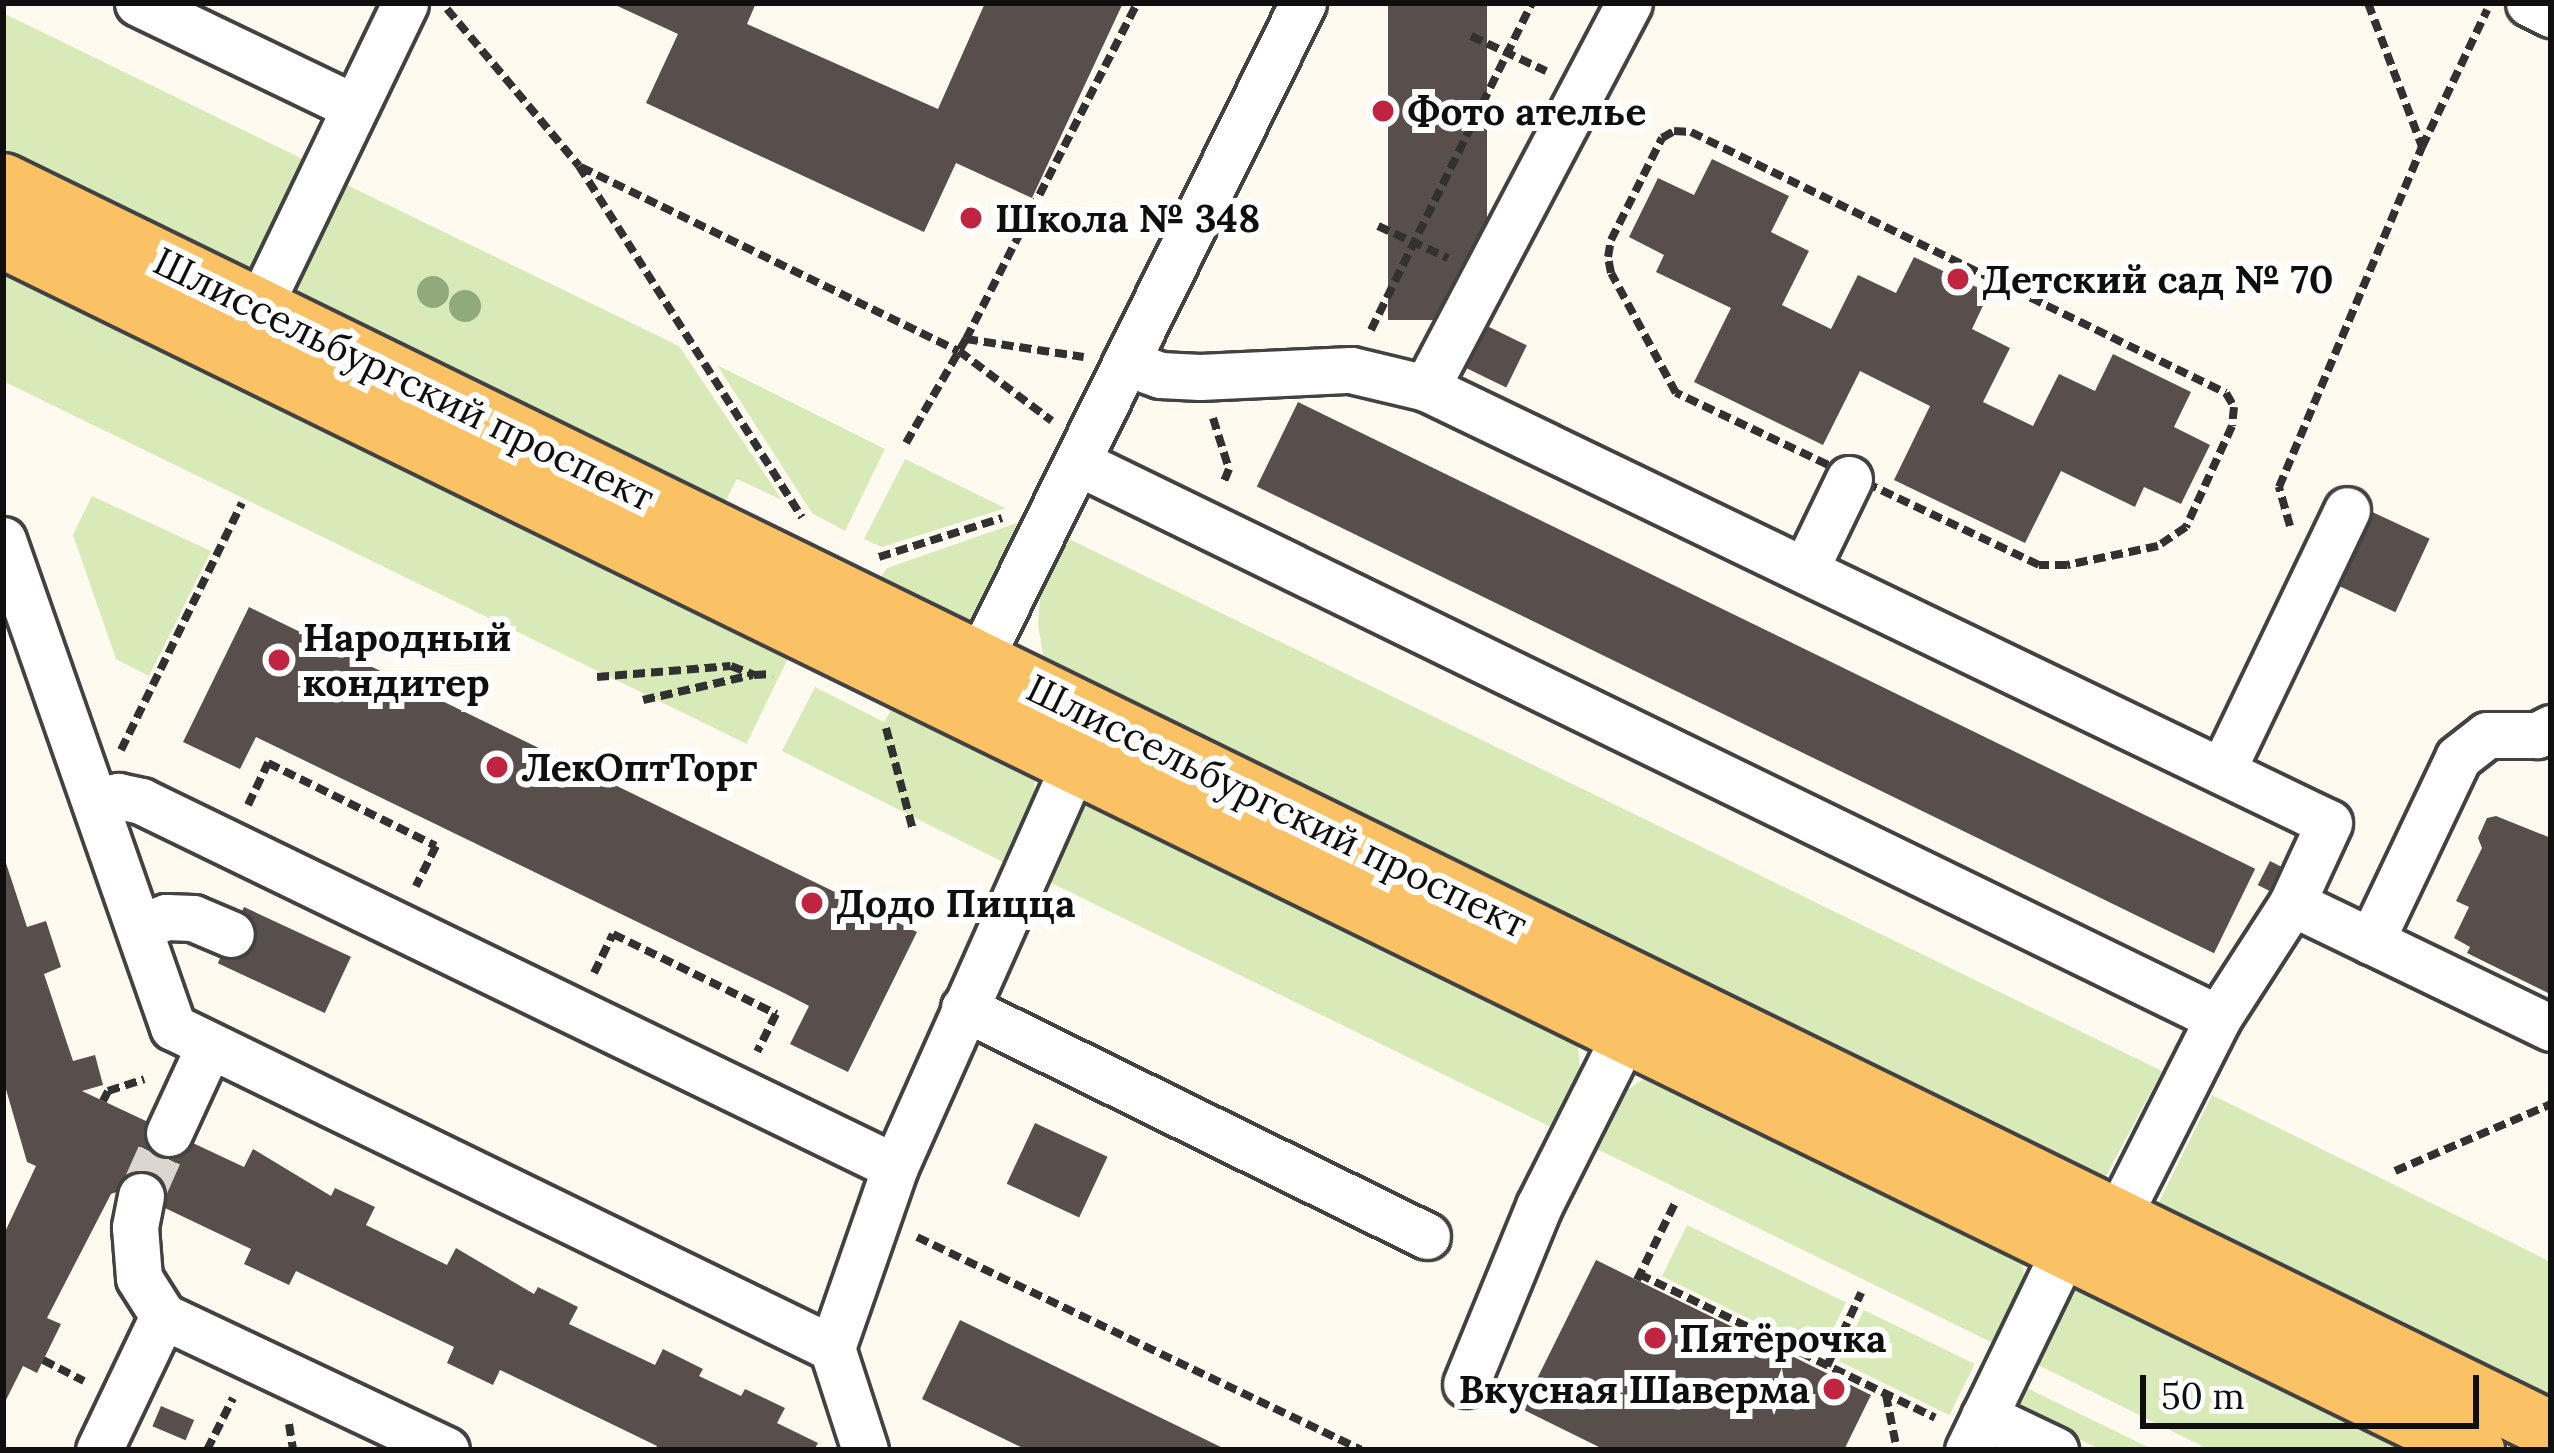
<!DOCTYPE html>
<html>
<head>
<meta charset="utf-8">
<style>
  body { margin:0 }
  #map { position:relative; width:2554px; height:1453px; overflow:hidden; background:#fffaf0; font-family:Lora,serif }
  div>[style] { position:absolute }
  .green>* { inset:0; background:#d9eab9; transform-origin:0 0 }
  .building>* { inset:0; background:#584e4b; transform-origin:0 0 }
  .minor-tunnel>* { height:45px; margin-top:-22.5px; transform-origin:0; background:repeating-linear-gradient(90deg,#dbd7ce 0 45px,transparent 0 67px) }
  .path>* { height:8px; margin-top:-4px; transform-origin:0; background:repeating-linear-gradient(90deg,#313131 0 12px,transparent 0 18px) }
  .roads { filter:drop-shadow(3px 0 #424242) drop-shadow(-3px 0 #424242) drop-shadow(0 3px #424242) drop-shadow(0 -3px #424242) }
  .minor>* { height:45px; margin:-22.5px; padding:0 22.5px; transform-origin:22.5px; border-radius:22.5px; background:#fff }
  .major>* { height:57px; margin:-28.5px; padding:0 28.5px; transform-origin:28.5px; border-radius:28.5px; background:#fac165 }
  .trees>* { width:32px; height:32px; margin:-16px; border-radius:50%; background:#91aa7c }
  .dots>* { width:33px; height:33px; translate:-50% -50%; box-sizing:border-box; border:6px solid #fff; border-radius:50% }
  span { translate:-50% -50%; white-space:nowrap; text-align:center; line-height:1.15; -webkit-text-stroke:12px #fff; paint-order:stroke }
  .poi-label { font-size:39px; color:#0f0f0f; font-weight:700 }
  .left { translate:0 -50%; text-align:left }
  .right { translate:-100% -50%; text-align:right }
  .street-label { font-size:39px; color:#0f0f0f }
  .frame { position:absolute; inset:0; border:6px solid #0f0f0f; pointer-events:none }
  .scale { position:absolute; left:2140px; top:1375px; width:339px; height:54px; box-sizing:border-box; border:6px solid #0f0f0f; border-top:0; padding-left:15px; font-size:36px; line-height:42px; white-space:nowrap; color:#0f0f0f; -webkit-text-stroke:9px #fff; paint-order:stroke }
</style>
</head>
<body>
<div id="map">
  <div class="green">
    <div style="clip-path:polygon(3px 13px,309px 162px,250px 271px,3px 149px)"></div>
    <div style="clip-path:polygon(347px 185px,679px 346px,782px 500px,737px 479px,725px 502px,294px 292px)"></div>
    <div style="left:3px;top:272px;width:875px;height:98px;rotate:26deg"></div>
    <div style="clip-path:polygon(717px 365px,885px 449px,845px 531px,812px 513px)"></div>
    <div style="clip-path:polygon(905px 459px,1005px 508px,1006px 508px,882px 547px,864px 539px)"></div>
    <div style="clip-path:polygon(92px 496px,211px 551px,149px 676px,116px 659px,73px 535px)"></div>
    <div style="clip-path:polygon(1031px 518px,975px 626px,880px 578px,887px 568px)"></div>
    <div style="clip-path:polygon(1065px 537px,2162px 1071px,2105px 1178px,1044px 659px,1038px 626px,1040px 597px)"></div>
    <div style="clip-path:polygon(815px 687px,884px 722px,893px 707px,1034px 776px,1035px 792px,1003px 862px,782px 751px)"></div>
    <div style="clip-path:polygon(1087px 801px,1578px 1042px,1580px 1077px,1555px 1129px,1045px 880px,1076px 811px)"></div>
    <div style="clip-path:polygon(1646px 1077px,2022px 1260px,2025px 1284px,1995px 1344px,1593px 1147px,1619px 1096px)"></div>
    <div style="clip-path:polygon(2212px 1095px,2551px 1262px,2551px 1396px,2158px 1204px)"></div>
    <div style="left:1687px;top:1225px;width:177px;height:57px;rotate:26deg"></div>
    <div style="clip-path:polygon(2079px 1289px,2407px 1450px,2210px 1450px,2032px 1362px,2061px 1301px)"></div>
    <div style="left:1864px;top:1310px;width:123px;height:57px;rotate:26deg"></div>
    <div style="clip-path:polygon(2021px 1385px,2154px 1450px,2102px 1450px,2018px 1410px)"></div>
  </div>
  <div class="building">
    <div style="clip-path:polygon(611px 3px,756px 3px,747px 24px,938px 109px,985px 3px,1123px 3px,1032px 198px,956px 163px,924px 232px,646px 103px,678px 34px)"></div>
    <div style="left:1388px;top:3px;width:99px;height:317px"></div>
    <div style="clip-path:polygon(1712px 159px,1789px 196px,1771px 232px,1809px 251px,1782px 305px,1831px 329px,1858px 275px,1896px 293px,1914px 257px,1989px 293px,1972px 329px,2010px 348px,1983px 402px,2033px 426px,2059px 374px,2095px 391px,2113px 354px,2191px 392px,2174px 427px,2210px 445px,2181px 504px,2144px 487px,2135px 507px,2061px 471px,2025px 543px,1894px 480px,1930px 406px,1860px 371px,1823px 445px,1694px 382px,1731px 308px,1656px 272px,1664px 255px,1629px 237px,1658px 178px,1694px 195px)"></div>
    <div style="left:1481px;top:323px;width:51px;height:47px;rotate:26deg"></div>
    <div style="left:1298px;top:402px;width:1065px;height:94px;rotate:26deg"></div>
    <div style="left:2368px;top:510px;width:68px;height:81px;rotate:25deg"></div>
    <div style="clip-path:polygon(249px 607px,917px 932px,848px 1072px,790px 1044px,809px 1006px,786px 994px,256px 737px,240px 769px,183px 742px)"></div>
    <div style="clip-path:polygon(2496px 816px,2551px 838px,2548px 993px,2467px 953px,2470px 947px,2454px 938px,2469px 907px,2456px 901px,2482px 848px,2478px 838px,2487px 818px)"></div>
    <div style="clip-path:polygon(4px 857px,27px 927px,46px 921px,61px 967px,44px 974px,73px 1061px,95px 1055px,103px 1085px,82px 1091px,244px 1167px,253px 1149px,331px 1196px,335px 1188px,375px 1207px,366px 1225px,447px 1265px,456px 1248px,534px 1294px,538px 1287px,578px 1307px,569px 1324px,655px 1365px,663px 1349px,703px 1369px,699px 1376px,741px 1396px,745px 1389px,785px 1408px,777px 1423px,818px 1443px,814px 1450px,655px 1450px,657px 1446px,500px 1370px,493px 1385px,447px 1363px,454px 1347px,296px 1271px,289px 1285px,255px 1269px,244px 1264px,251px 1249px,125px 1189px,111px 1194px,47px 1318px,61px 1324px,37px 1373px,23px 1366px,3px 1406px,3px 1236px,36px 1166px,27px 1162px,3px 1079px)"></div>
    <div style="left:2270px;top:861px;width:16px;height:27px;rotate:27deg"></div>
    <div style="left:244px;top:907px;width:118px;height:62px;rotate:25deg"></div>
    <div style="left:1035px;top:1123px;width:80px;height:67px;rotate:25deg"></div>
    <div style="clip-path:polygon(1596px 1260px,1871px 1395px,1844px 1450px,1605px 1450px,1522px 1409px)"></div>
    <div style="clip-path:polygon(960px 1320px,1227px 1450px,1027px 1450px,922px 1399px)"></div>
    <div style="left:161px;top:1406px;width:36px;height:22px;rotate:23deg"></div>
  </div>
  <div class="minor-tunnel">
    <div style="left:141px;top:1196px;width:69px;rotate:-66deg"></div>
  </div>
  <div class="path">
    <div style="left:2368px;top:3px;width:154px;rotate:69.4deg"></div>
    <div style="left:447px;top:9px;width:205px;rotate:49.9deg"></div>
    <div style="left:579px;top:166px;width:416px;rotate:57.6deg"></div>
    <div style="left:1471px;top:36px;width:83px;rotate:25deg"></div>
    <div style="left:1674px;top:131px;width:17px;rotate:3deg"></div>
    <div style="left:1691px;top:132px;width:595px;rotate:26.01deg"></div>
    <div style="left:2226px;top:393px;width:16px;rotate:60deg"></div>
    <div style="left:2234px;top:407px;width:19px;rotate:96deg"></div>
    <div style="left:2232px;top:426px;width:111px;rotate:114.5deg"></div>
    <div style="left:2186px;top:527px;width:34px;rotate:146deg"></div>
    <div style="left:2158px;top:546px;width:93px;rotate:168.2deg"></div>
    <div style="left:2067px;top:565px;width:28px;rotate:180deg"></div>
    <div style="left:2039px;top:565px;width:402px;rotate:-154.6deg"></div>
    <div style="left:1676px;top:393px;width:136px;rotate:-118.4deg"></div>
    <div style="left:1611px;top:273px;width:16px;rotate:-101deg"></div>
    <div style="left:1608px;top:257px;width:17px;rotate:-80deg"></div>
    <div style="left:1611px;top:240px;width:114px;rotate:-63.4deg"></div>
    <div style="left:1662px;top:138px;width:14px;rotate:-30deg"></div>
    <div style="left:581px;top:167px;width:420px;rotate:26deg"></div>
    <div style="left:959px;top:351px;width:116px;rotate:37deg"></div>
    <div style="left:1378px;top:226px;width:77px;rotate:24.6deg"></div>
    <div style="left:1371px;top:330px;width:364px;rotate:-63.8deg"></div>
    <div style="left:966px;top:339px;width:119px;rotate:8.7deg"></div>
    <div style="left:1213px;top:418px;width:53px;rotate:72.6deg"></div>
    <div style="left:1229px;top:469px;width:16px;rotate:112deg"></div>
    <div style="left:906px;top:443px;width:120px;rotate:-60deg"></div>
    <div style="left:966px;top:339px;width:377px;rotate:-63deg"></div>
    <div style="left:2290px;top:526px;width:41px;rotate:-105.8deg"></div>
    <div style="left:2279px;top:487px;width:369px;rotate:-67.2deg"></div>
    <div style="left:2422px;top:147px;width:152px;rotate:-64.6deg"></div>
    <div style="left:879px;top:557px;width:129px;rotate:-17.6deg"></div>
    <div style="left:597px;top:677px;width:134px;rotate:-4.7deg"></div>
    <div style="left:731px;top:666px;width:25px;rotate:21deg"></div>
    <div style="left:754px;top:675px;width:18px;rotate:-3deg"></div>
    <div style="left:643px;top:700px;width:112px;rotate:-12.9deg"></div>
    <div style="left:886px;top:728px;width:106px;rotate:75.2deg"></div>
    <div style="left:121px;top:750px;width:275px;rotate:-63.9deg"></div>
    <div style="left:248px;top:805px;width:47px;rotate:-64.5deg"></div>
    <div style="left:268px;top:763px;width:187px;rotate:26.3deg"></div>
    <div style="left:436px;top:846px;width:45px;rotate:116.6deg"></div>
    <div style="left:594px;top:973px;width:43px;rotate:-64deg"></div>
    <div style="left:613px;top:934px;width:182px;rotate:26.1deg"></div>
    <div style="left:776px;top:1014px;width:42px;rotate:116.6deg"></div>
    <div style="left:103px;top:1101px;width:11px;rotate:-63deg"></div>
    <div style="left:108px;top:1091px;width:38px;rotate:-18deg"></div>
    <div style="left:2395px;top:1171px;width:170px;rotate:-23.2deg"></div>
    <div style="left:917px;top:1237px;width:492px;rotate:25.6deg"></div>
    <div style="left:1639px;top:1274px;width:329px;rotate:25.9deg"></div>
    <div style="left:1637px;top:1280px;width:86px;rotate:-63.7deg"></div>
    <div style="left:43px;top:1360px;width:46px;rotate:27.1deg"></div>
    <div style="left:1827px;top:1366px;width:81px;rotate:-65deg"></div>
    <div style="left:1886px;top:1395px;width:56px;rotate:78.7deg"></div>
    <div style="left:289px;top:1424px;width:26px;rotate:81deg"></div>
    <div style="left:207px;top:1450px;width:58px;rotate:-63.4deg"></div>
  </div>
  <div class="roads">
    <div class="minor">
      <div style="left:138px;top:3px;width:240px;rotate:25.7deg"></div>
      <div style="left:2529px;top:3px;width:25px;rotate:27deg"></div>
      <div style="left:245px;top:336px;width:369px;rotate:-64.3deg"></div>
      <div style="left:1127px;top:363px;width:35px;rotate:20deg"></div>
      <div style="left:1160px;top:375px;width:40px;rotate:2.9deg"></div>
      <div style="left:1200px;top:377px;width:151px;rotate:-2.7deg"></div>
      <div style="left:1351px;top:370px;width:77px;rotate:13.5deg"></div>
      <div style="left:1426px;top:388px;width:435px;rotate:-62.2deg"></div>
      <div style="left:1426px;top:388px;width:1002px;rotate:25.72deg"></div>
      <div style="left:2329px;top:823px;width:88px;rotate:114.8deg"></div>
      <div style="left:1079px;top:463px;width:1267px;rotate:25.98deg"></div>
      <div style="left:3px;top:540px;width:516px;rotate:70.76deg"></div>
      <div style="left:173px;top:1027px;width:733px;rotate:25.97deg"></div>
      <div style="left:1805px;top:570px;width:101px;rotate:-64.2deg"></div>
      <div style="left:965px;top:689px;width:765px;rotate:-63.77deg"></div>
      <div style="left:2551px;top:728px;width:16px;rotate:153deg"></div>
      <div style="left:2537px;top:735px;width:50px;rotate:180deg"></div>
      <div style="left:2487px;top:735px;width:37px;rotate:142deg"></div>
      <div style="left:2458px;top:758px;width:203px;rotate:115.4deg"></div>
      <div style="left:2371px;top:941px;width:200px;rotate:25.8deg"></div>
      <div style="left:2223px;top:769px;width:287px;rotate:-64.4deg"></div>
      <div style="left:96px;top:801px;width:23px;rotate:-13deg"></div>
      <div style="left:118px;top:796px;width:24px;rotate:12deg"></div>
      <div style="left:141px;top:801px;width:838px;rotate:25.89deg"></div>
      <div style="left:140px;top:927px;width:28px;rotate:-21deg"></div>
      <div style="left:166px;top:917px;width:27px;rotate:2deg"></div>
      <div style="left:193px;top:918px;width:41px;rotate:22.8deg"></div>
      <div style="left:964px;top:1008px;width:516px;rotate:26.22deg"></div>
      <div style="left:169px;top:1133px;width:96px;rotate:-65.3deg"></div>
      <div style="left:141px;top:1196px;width:32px;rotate:101deg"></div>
      <div style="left:135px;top:1227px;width:51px;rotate:85.5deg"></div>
      <div style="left:139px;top:1278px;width:45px;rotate:57.7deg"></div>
      <div style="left:163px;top:1316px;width:313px;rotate:25.3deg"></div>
      <div style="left:2104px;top:1244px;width:253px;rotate:-63.2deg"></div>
      <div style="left:2218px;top:1018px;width:137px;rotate:-57.2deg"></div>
      <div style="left:2292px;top:903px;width:88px;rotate:25.7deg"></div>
      <div style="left:1466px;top:1384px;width:192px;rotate:-67.7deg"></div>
      <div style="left:1539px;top:1206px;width:225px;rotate:-63.3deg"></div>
      <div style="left:1984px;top:1416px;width:79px;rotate:25.6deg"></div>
      <div style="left:99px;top:1450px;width:148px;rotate:-64.5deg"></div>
      <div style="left:865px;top:1450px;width:107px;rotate:-107.9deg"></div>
      <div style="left:832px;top:1348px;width:192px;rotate:-70.8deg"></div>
      <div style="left:895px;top:1167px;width:473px;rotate:-66deg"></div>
      <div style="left:1968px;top:1450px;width:255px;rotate:-64.2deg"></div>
    </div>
    <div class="major">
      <div style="left:3px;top:182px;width:2837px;rotate:26.1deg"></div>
      <div style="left:3px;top:239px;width:2753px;rotate:26.1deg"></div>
    </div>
  </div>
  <div class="trees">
    <div style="left:433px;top:292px"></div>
    <div style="left:465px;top:306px"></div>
  </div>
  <div class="dots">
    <div style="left:1383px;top:111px;background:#c12441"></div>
    <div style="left:971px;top:218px;background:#c12441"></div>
    <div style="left:1958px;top:279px;background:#c12441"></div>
    <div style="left:279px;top:660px;background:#c12441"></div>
    <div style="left:497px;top:767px;background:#c12441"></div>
    <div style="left:812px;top:903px;background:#c12441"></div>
    <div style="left:1655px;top:1338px;background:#c12441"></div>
    <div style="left:1834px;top:1389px;background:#c12441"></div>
  </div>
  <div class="poi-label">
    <span class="left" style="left:1407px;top:111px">Фото ателье</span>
    <span class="left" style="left:995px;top:218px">Школа № 348</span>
    <span class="left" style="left:1982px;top:279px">Детский сад № 70</span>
    <span class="left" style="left:303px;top:660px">Народный<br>кондитер</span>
    <span class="left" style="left:521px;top:767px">ЛекОптТорг</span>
    <span class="left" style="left:836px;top:903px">Додо Пицца</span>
    <span class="left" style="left:1679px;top:1338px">Пятёрочка</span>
    <span class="right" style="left:1810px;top:1389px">Вкусная Шаверма</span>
  </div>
  <div class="street-label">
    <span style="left:404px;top:379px;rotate:26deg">Шлиссельбургский проспект</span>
    <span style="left:1277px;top:806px;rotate:26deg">Шлиссельбургский проспект</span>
  </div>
  <div class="frame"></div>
  <div class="scale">50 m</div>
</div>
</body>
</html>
